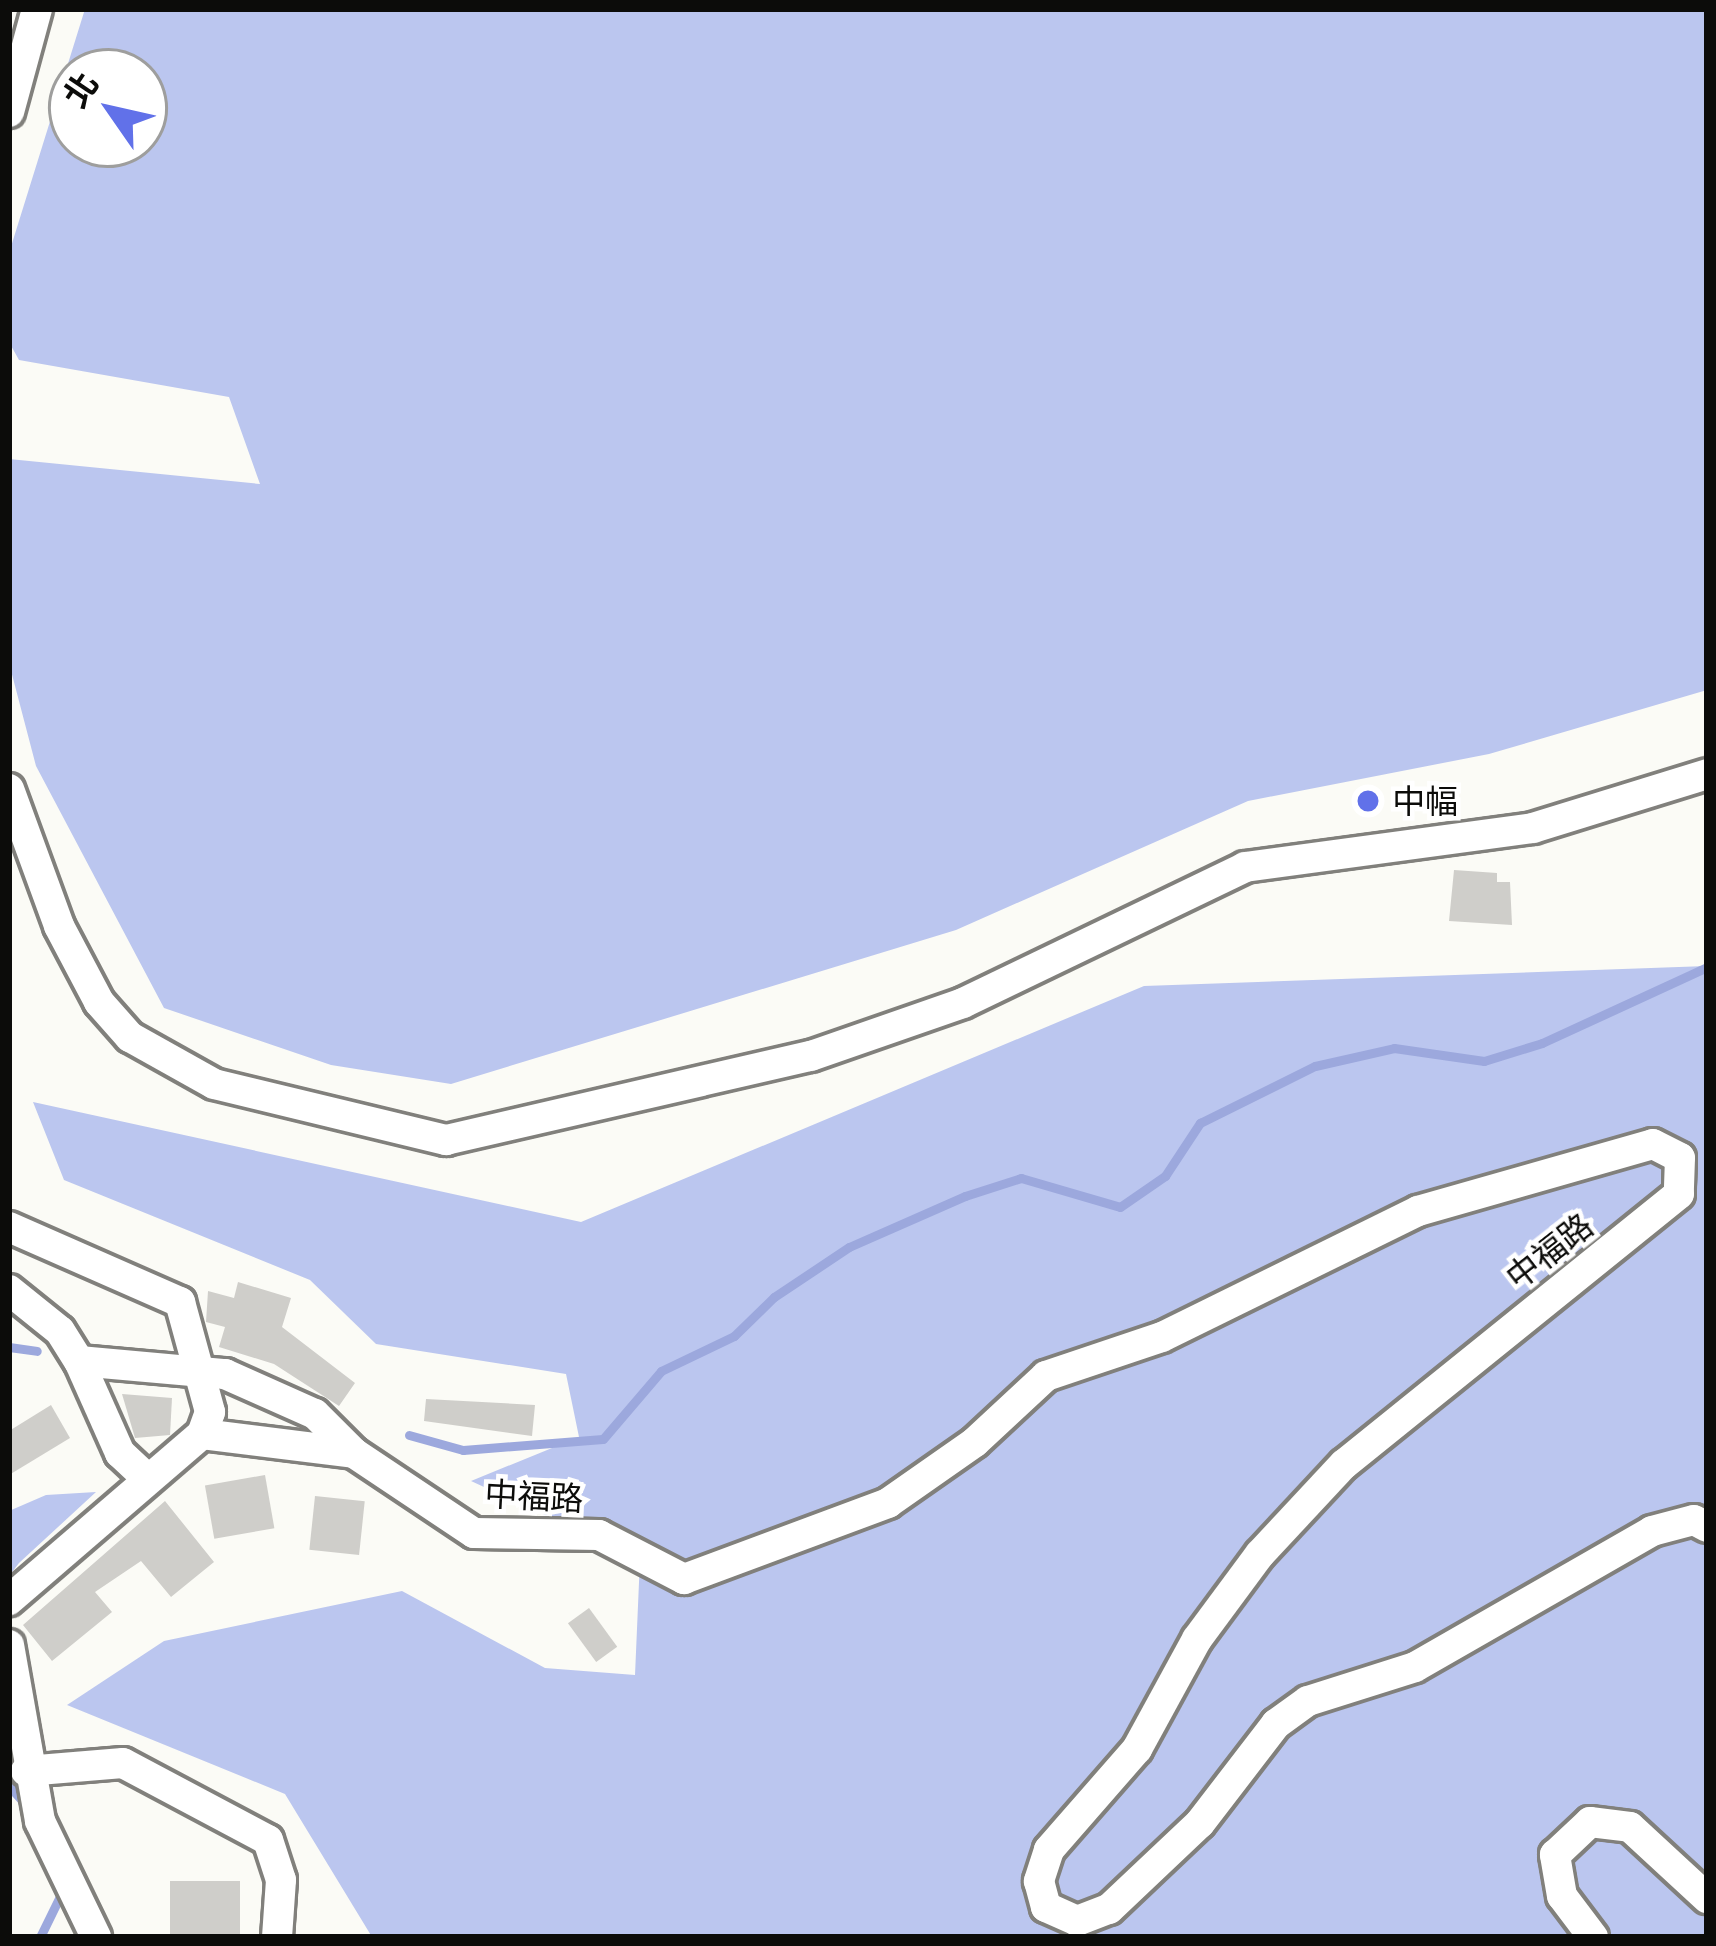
<!DOCTYPE html>
<html>
<head>
<meta charset="utf-8">
<style>
  body { margin:0 }
  #map { position:relative; width:1716px; height:1946px; overflow:hidden; background:#fbfbf6; font-family:Mulish,"Noto Sans TC",sans-serif }
  div>[style] { position:absolute }
  .green>* { inset:0; background:#bbc6ef }
  .stream>* { height:9px; margin:-4.5px; padding:0 4.5px; transform-origin:4.5px; border-radius:4.5px; background:#9ca8dd }
  .building>* { inset:0; background:#cfceca; transform-origin:0 0 }
  .roads { filter:drop-shadow(3px 0 #81807c) drop-shadow(-3px 0 #81807c) drop-shadow(0 3px #81807c) drop-shadow(0 -3px #81807c) }
  .minor>* { height:30px; margin:-15px; padding:0 15px; transform-origin:15px; border-radius:15px; background:#fff }
  .dots>* { width:33px; height:33px; translate:-50% -50%; box-sizing:border-box; border:6px solid #fff; border-radius:50% }
  span { translate:-50% -50%; white-space:nowrap; text-align:center; line-height:1.15; -webkit-text-stroke:9px #fff; paint-order:stroke }
  .poi-label { font-size:33px; color:#0c0c0a }
  .left { translate:0 -50%; text-align:left }
  .street-label { font-size:33px; color:#0c0c0a }
  .frame { position:absolute; inset:0; border:12px solid #0c0c0a; pointer-events:none }
  .north { position:absolute; left:48px; top:48px; width:120px; height:120px; box-sizing:border-box; background:#fff; border:3px solid #9e9e9d; border-radius:50%; rotate:304deg; font-size:33px; font-weight:700; line-height:48px; text-align:center; color:#0c0c0a }
  .north::after { content:''; display:block; margin:auto; width:42px; height:54px; background:#6171e9; clip-path:polygon(50% 0,100% 100%,50% 72%,0 100%) }
</style>
</head>
<body>
<div id="map">
  <div class="green">
    <div style="clip-path:polygon(evenodd,85px 9px,1707px 9px,1707px 690px,1489px 754px,1248px 801px,956px 930px,451px 1084px,331px 1065px,164px 1008px,36px 766px,9px 663px,9px 459px,260px 484px,229px 397px,19px 360px,9px 342px,9px 253px,85px 9px,72px 72px,144px 72px,144px 144px,72px 144px,72px 72px)"></div>
    <div style="clip-path:polygon(1707px 966px,1707px 1937px,372px 1937px,285px 1794px,67px 1705px,164px 1641px,402px 1591px,545px 1668px,635px 1675px,640px 1559px,471px 1481px,579px 1437px,566px 1374px,376px 1344px,310px 1280px,64px 1180px,33px 1102px,581px 1222px,1144px 986px)"></div>
    <div style="clip-path:polygon(96px 1492px,19px 1563px,9px 1576px,9px 1511px,46px 1495px)"></div>
  </div>
  <div class="stream">
    <div style="left:9px;top:1347px;width:28px;rotate:8deg"></div>
    <div style="left:409px;top:1435px;width:56px;rotate:15.5deg"></div>
    <div style="left:463px;top:1450px;width:140px;rotate:-4.5deg"></div>
    <div style="left:603px;top:1439px;width:89px;rotate:-49.5deg"></div>
    <div style="left:661px;top:1371px;width:81px;rotate:-25.6deg"></div>
    <div style="left:734px;top:1336px;width:56px;rotate:-44.3deg"></div>
    <div style="left:774px;top:1297px;width:90px;rotate:-33.7deg"></div>
    <div style="left:849px;top:1247px;width:127px;rotate:-23.7deg"></div>
    <div style="left:965px;top:1196px;width:59px;rotate:-17.8deg"></div>
    <div style="left:1021px;top:1178px;width:103px;rotate:16.3deg"></div>
    <div style="left:1120px;top:1207px;width:55px;rotate:-34.6deg"></div>
    <div style="left:1165px;top:1176px;width:64px;rotate:-56.6deg"></div>
    <div style="left:1200px;top:1123px;width:128px;rotate:-26.4deg"></div>
    <div style="left:1315px;top:1066px;width:81px;rotate:-12.8deg"></div>
    <div style="left:1394px;top:1048px;width:91px;rotate:8.2deg"></div>
    <div style="left:1484px;top:1061px;width:61px;rotate:-17.2deg"></div>
    <div style="left:1542px;top:1043px;width:182px;rotate:-24.7deg"></div>
    <div style="left:9px;top:1786px;width:25px;rotate:48deg"></div>
    <div style="left:40px;top:1937px;width:55px;rotate:-63.9deg"></div>
  </div>
  <div class="building">
    <div style="clip-path:polygon(1454px 870px,1497px 873px,1497px 882px,1510px 882px,1512px 925px,1449px 921px)"></div>
    <div style="clip-path:polygon(238px 1282px,291px 1298px,282px 1327px,355px 1383px,339px 1406px,274px 1364px,219px 1347px,225px 1327px,206px 1322px,208px 1291px,234px 1298px)"></div>
    <div style="clip-path:polygon(122px 1394px,172px 1398px,170px 1435px,135px 1438px)"></div>
    <div style="clip-path:polygon(426px 1399px,535px 1405px,532px 1436px,424px 1421px)"></div>
    <div style="clip-path:polygon(51px 1405px,70px 1438px,9px 1475px,9px 1431px)"></div>
    <div style="left:265px;top:1475px;width:54px;height:61px;rotate:80deg"></div>
    <div style="left:315px;top:1496px;width:50px;height:54px;rotate:6deg"></div>
    <div style="clip-path:polygon(165px 1501px,214px 1562px,171px 1597px,141px 1561px,95px 1592px,112px 1612px,52px 1661px,23px 1625px)"></div>
    <div style="left:589px;top:1608px;width:48px;height:26px;rotate:54deg"></div>
    <div style="left:240px;top:1881px;width:56px;height:70px;rotate:90deg"></div>
  </div>
  <div class="roads">
    <div class="minor">
      <div style="left:9px;top:112px;width:107px;rotate:-74.8deg"></div>
      <div style="left:9px;top:789px;width:146px;rotate:69.9deg"></div>
      <div style="left:59px;top:926px;width:86px;rotate:62.2deg"></div>
      <div style="left:99px;top:1002px;width:47px;rotate:48.5deg"></div>
      <div style="left:130px;top:1037px;width:96px;rotate:29.2deg"></div>
      <div style="left:214px;top:1084px;width:239px;rotate:13.6deg"></div>
      <div style="left:446px;top:1140px;width:375px;rotate:-13deg"></div>
      <div style="left:811px;top:1056px;width:161px;rotate:-19.2deg"></div>
      <div style="left:963px;top:1003px;width:313px;rotate:-25.7deg"></div>
      <div style="left:1245px;top:867px;width:291px;rotate:-7.7deg"></div>
      <div style="left:1533px;top:828px;width:182px;rotate:-17.2deg"></div>
      <div style="left:9px;top:1227px;width:187px;rotate:23.7deg"></div>
      <div style="left:180px;top:1302px;width:114px;rotate:74.7deg"></div>
      <div style="left:210px;top:1412px;width:23px;rotate:110deg"></div>
      <div style="left:202px;top:1434px;width:255px;rotate:139.3deg"></div>
      <div style="left:9px;top:1290px;width:65px;rotate:38.8deg"></div>
      <div style="left:60px;top:1331px;width:36px;rotate:58deg"></div>
      <div style="left:79px;top:1361px;width:147px;rotate:5.1deg"></div>
      <div style="left:225px;top:1374px;width:98px;rotate:24deg"></div>
      <div style="left:315px;top:1414px;width:55px;rotate:45deg"></div>
      <div style="left:79px;top:1361px;width:101px;rotate:66deg"></div>
      <div style="left:120px;top:1453px;width:38px;rotate:43deg"></div>
      <div style="left:202px;top:1434px;width:153px;rotate:7.1deg"></div>
      <div style="left:354px;top:1453px;width:144px;rotate:33.7deg"></div>
      <div style="left:474px;top:1533px;width:125px;rotate:0.9deg"></div>
      <div style="left:599px;top:1535px;width:96px;rotate:27.4deg"></div>
      <div style="left:684px;top:1579px;width:218px;rotate:-20.4deg"></div>
      <div style="left:888px;top:1503px;width:106px;rotate:-35deg"></div>
      <div style="left:975px;top:1442px;width:97px;rotate:-42.9deg"></div>
      <div style="left:1046px;top:1376px;width:122px;rotate:-18.6deg"></div>
      <div style="left:1162px;top:1337px;width:285px;rotate:-26.2deg"></div>
      <div style="left:1418px;top:1211px;width:244px;rotate:-15.9deg"></div>
      <div style="left:1653px;top:1144px;width:30px;rotate:27deg"></div>
      <div style="left:1680px;top:1158px;width:36px;rotate:92deg"></div>
      <div style="left:1679px;top:1194px;width:430px;rotate:141.1deg"></div>
      <div style="left:1344px;top:1464px;width:123px;rotate:133deg"></div>
      <div style="left:1260px;top:1554px;width:106px;rotate:126.5deg"></div>
      <div style="left:1197px;top:1639px;width:125px;rotate:118.6deg"></div>
      <div style="left:1137px;top:1749px;width:134px;rotate:131.1deg"></div>
      <div style="left:1049px;top:1850px;width:33px;rotate:108deg"></div>
      <div style="left:1039px;top:1881px;width:27px;rotate:75deg"></div>
      <div style="left:1046px;top:1907px;width:34px;rotate:24deg"></div>
      <div style="left:1077px;top:1921px;width:34px;rotate:-21deg"></div>
      <div style="left:1109px;top:1909px;width:125px;rotate:-43.4deg"></div>
      <div style="left:1200px;top:1823px;width:125px;rotate:-52.5deg"></div>
      <div style="left:1276px;top:1724px;width:39px;rotate:-36deg"></div>
      <div style="left:1308px;top:1701px;width:112px;rotate:-17.6deg"></div>
      <div style="left:1415px;top:1667px;width:273px;rotate:-29.8deg"></div>
      <div style="left:1652px;top:1531px;width:43px;rotate:-14.7deg"></div>
      <div style="left:1694px;top:1520px;width:15px;rotate:28deg"></div>
      <div style="left:9px;top:1645px;width:179px;rotate:80deg"></div>
      <div style="left:40px;top:1821px;width:129px;rotate:64.2deg"></div>
      <div style="left:26px;top:1771px;width:97px;rotate:-4.7deg"></div>
      <div style="left:123px;top:1763px;width:164px;rotate:28deg"></div>
      <div style="left:268px;top:1840px;width:42px;rotate:72deg"></div>
      <div style="left:281px;top:1880px;width:57px;rotate:94deg"></div>
      <div style="left:1593px;top:1937px;width:51px;rotate:-127.1deg"></div>
      <div style="left:1562px;top:1896px;width:42px;rotate:-99.7deg"></div>
      <div style="left:1555px;top:1855px;width:48px;rotate:-43.3deg"></div>
      <div style="left:1590px;top:1822px;width:40px;rotate:7.1deg"></div>
      <div style="left:1630px;top:1827px;width:105px;rotate:42.7deg"></div>
    </div>
  </div>
  <div class="dots">
    <div style="left:1368px;top:801px;background:#6171e9"></div>
  </div>
  <div class="poi-label">
    <span class="left" style="left:1392px;top:801px">中幅</span>
  </div>
  <div class="street-label">
    <span style="left:1549px;top:1251px;rotate:-38deg">中福路</span>
    <span style="left:534px;top:1496px;rotate:3deg">中福路</span>
  </div>
  <div class="frame"></div>
  <div class="north">北</div>
</div>
</body>
</html>
